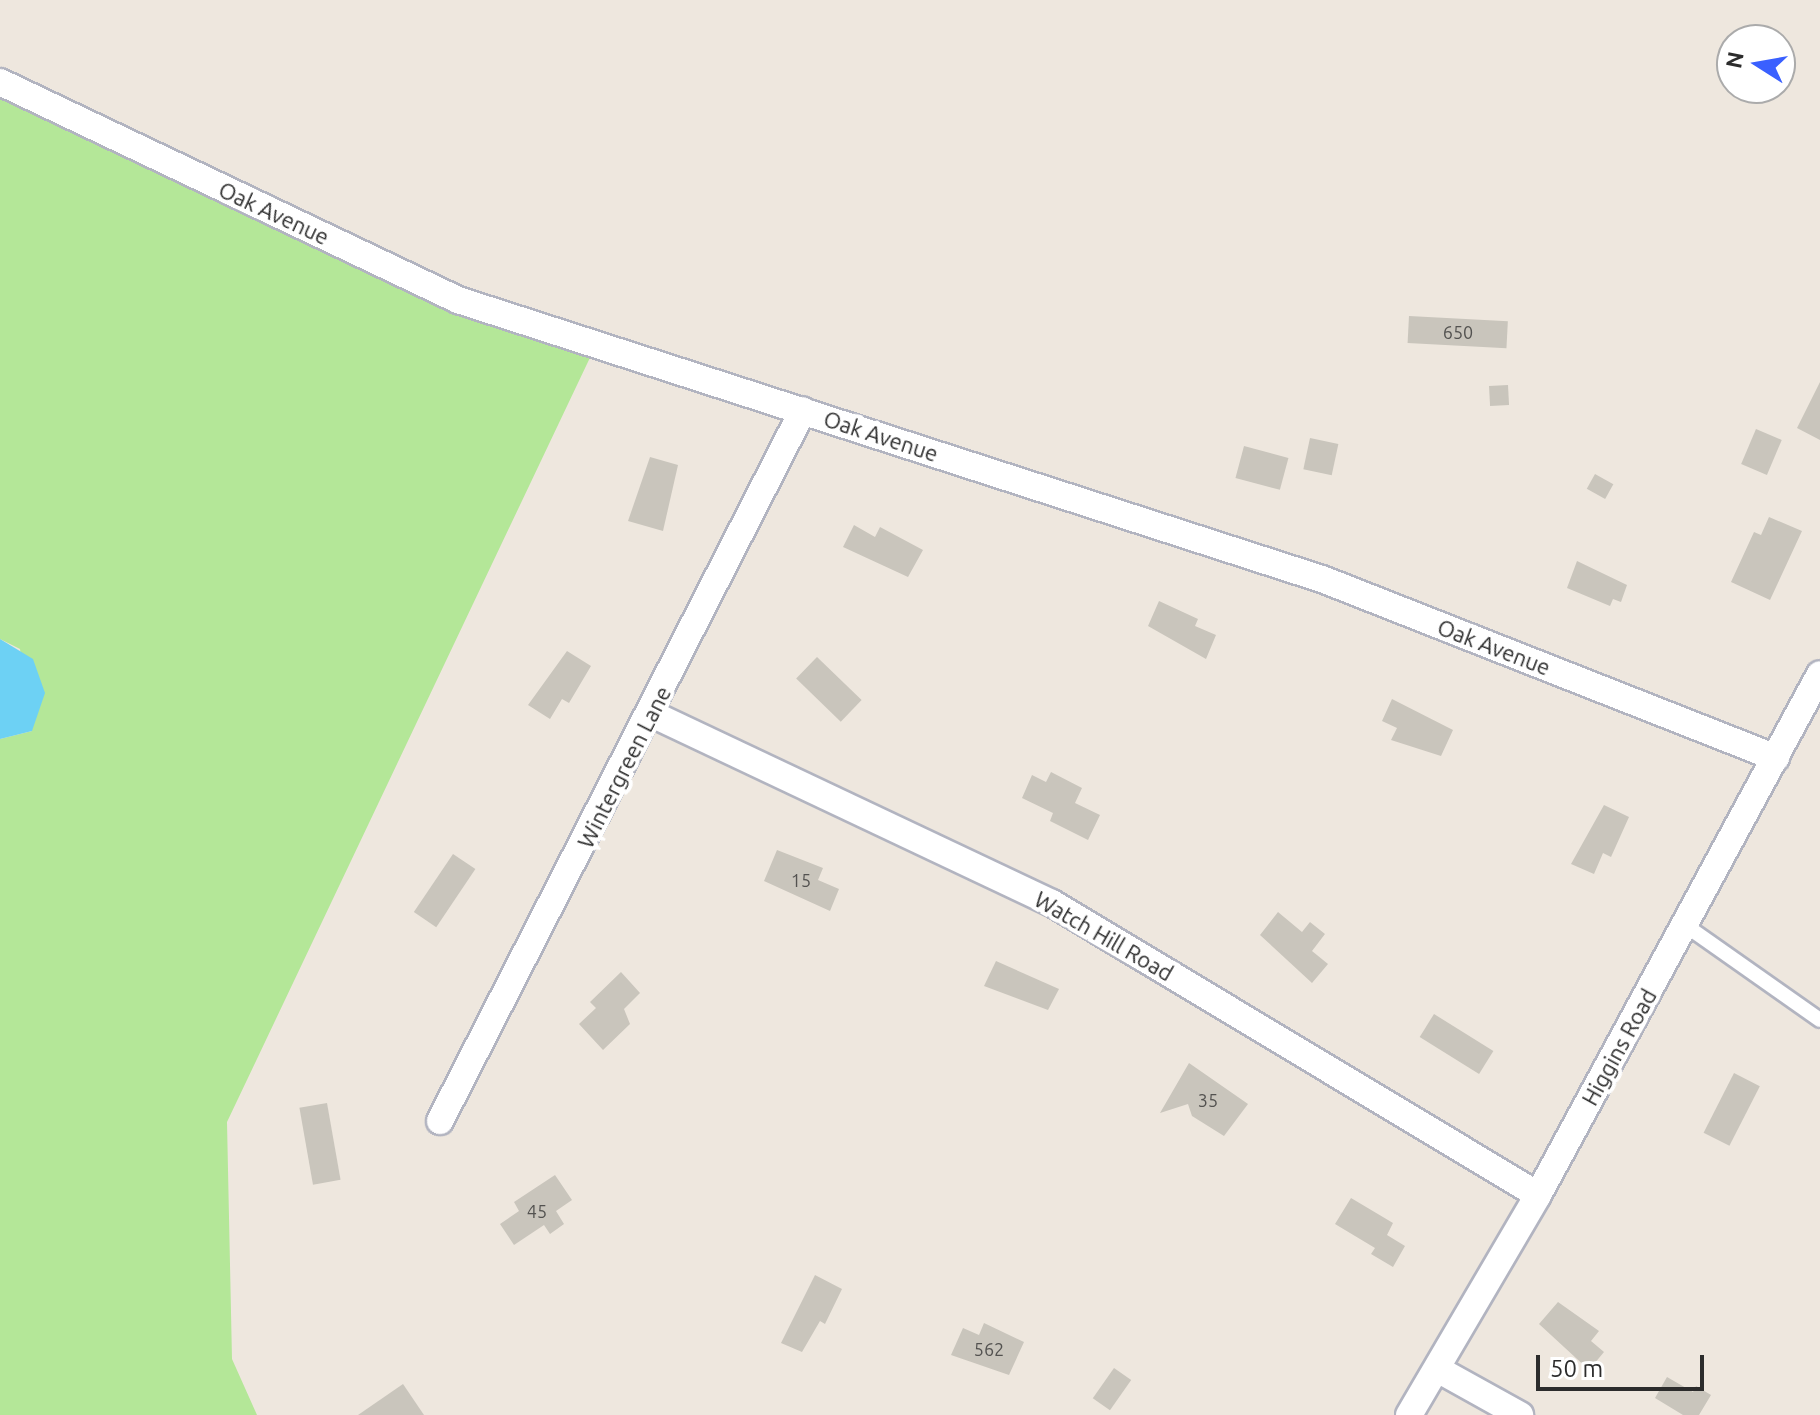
<!DOCTYPE html>
<html>
<head>
<meta charset="utf-8">
<style>
  body { margin:0 }
  #map { position:relative; width:1820px; height:1415px; overflow:hidden; background:#eee7de; font-family:Ubuntu,sans-serif }
  div>[style] { position:absolute }
  .green>* { inset:0; background:#b4e798 }
  .water>* { inset:0; background:#6dd1f4 }
  .building>* { inset:0; background:#c9c5bc; transform-origin:0 0 }
  .roads { filter:drop-shadow(2px 0 #b2b4c0) drop-shadow(-2px 0 #b2b4c0) drop-shadow(0 2px #b2b4c0) drop-shadow(0 -2px #b2b4c0) }
  .service>* { height:14px; margin:-7px; padding:0 7px; transform-origin:7px; border-radius:7px; background:#fff }
  .minor>* { height:26px; margin:-13px; padding:0 13px; transform-origin:13px; border-radius:13px; background:#fff }
  span { translate:-50% -50%; white-space:nowrap; text-align:center; line-height:1.15; -webkit-text-stroke:8px #fff; paint-order:stroke }
  .number-label { font-size:18px; color:#535250 }
  .number-label span { -webkit-text-stroke-width:0 }
  .street-label { font-size:22px; color:#2c2c2c }
  .north { position:absolute; left:1716px; top:24px; width:80px; height:80px; box-sizing:border-box; background:#fff; border:2px solid #ababab; border-radius:50%; rotate:281deg; font-size:22px; font-weight:700; line-height:32px; text-align:center; color:#2c2c2c }
  .north::after { content:''; display:block; margin:auto; width:28px; height:36px; background:#3a60ff; clip-path:polygon(50% 0,100% 100%,50% 72%,0 100%) }
  .scale { position:absolute; left:1536px; top:1355px; width:168px; height:36px; box-sizing:border-box; border:4px solid #2c2c2c; border-top:0; padding-left:10px; font-size:24px; line-height:28px; white-space:nowrap; color:#2c2c2c; -webkit-text-stroke:6px #fff; paint-order:stroke }
</style>
</head>
<body>
<div id="map">
  <div class="green">
    <div style="clip-path:polygon(0 82px,458px 300px,596px 345px,227px 1122px,232px 1359px,257px 1415px,0 1415px,0 739px,32px 731px,20px 649px,0 639px)"></div>
  </div>
  <div class="water">
    <div style="clip-path:polygon(0 639px,33px 659px,45px 693px,32px 731px,0 739px)"></div>
  </div>
  <div class="building">
    <div style="left:1409px;top:316px;width:99px;height:27px;rotate:3deg"></div>
    <div style="clip-path:polygon(1820px 382px,1820px 440px,1797px 428px)"></div>
    <div style="left:1508px;top:385px;width:20px;height:19px;rotate:87deg"></div>
    <div style="left:1756px;top:429px;width:28px;height:38px;rotate:23deg"></div>
    <div style="left:1310px;top:438px;width:29px;height:32px;rotate:12deg"></div>
    <div style="left:1244px;top:446px;width:46px;height:33px;rotate:15deg"></div>
    <div style="clip-path:polygon(650px 457px,678px 465px,663px 531px,628px 521px)"></div>
    <div style="left:1595px;top:474px;width:21px;height:17px;rotate:29deg"></div>
    <div style="clip-path:polygon(1769px 517px,1802px 531px,1770px 600px,1731px 582px,1754px 532px,1761px 535px)"></div>
    <div style="clip-path:polygon(854px 525px,875px 537px,880px 527px,923px 550px,908px 577px,843px 547px)"></div>
    <div style="clip-path:polygon(1577px 561px,1627px 585px,1621px 602px,1613px 599px,1610px 606px,1567px 588px)"></div>
    <div style="clip-path:polygon(1159px 601px,1198px 619px,1195px 626px,1216px 635px,1206px 659px,1148px 626px)"></div>
    <div style="clip-path:polygon(567px 651px,591px 666px,569px 703px,562px 699px,550px 719px,528px 705px)"></div>
    <div style="left:817px;top:657px;width:62px;height:30px;rotate:44deg"></div>
    <div style="clip-path:polygon(1392px 699px,1453px 730px,1441px 756px,1391px 740px,1397px 728px,1382px 721px)"></div>
    <div style="clip-path:polygon(1051px 772px,1082px 788px,1075px 803px,1100px 815px,1088px 840px,1050px 821px,1053px 813px,1022px 798px,1032px 775px,1046px 782px)"></div>
    <div style="clip-path:polygon(1604px 805px,1629px 817px,1611px 857px,1603px 853px,1594px 874px,1571px 864px)"></div>
    <div style="clip-path:polygon(777px 850px,823px 868px,818px 880px,839px 889px,830px 911px,764px 881px)"></div>
    <div style="left:453px;top:854px;width:27px;height:70px;rotate:34deg"></div>
    <div style="clip-path:polygon(1278px 912px,1302px 932px,1310px 922px,1325px 934px,1312px 951px,1328px 964px,1312px 983px,1260px 935px)"></div>
    <div style="clip-path:polygon(996px 961px,1059px 989px,1048px 1010px,984px 986px)"></div>
    <div style="clip-path:polygon(621px 972px,640px 993px,624px 1009px,630px 1024px,603px 1050px,579px 1024px,596px 1008px,590px 1002px)"></div>
    <div style="left:1434px;top:1014px;width:70px;height:27px;rotate:32deg"></div>
    <div style="clip-path:polygon(1189px 1063px,1248px 1104px,1224px 1136px,1192px 1116px,1188px 1104px,1160px 1113px)"></div>
    <div style="left:1734px;top:1073px;width:29px;height:67px;rotate:27deg"></div>
    <div style="left:327px;top:1103px;width:78px;height:28px;rotate:80deg"></div>
    <div style="clip-path:polygon(555px 1175px,572px 1200px,556px 1211px,564px 1224px,550px 1234px,544px 1225px,514px 1245px,500px 1224px,519px 1211px,514px 1202px)"></div>
    <div style="clip-path:polygon(1351px 1198px,1393px 1223px,1387px 1235px,1405px 1246px,1393px 1267px,1371px 1254px,1375px 1248px,1335px 1224px)"></div>
    <div style="clip-path:polygon(815px 1275px,842px 1289px,825px 1324px,820px 1321px,802px 1352px,781px 1343px)"></div>
    <div style="clip-path:polygon(1558px 1302px,1599px 1331px,1591px 1341px,1604px 1352px,1589px 1370px,1539px 1324px)"></div>
    <div style="clip-path:polygon(984px 1323px,1024px 1342px,1009px 1375px,951px 1355px,963px 1328px,979px 1335px)"></div>
    <div style="left:1114px;top:1368px;width:21px;height:37px;rotate:35deg"></div>
    <div style="clip-path:polygon(1667px 1377px,1693px 1392px,1696px 1386px,1711px 1395px,1699px 1415px,1683px 1415px,1655px 1398px)"></div>
    <div style="clip-path:polygon(403px 1384px,424px 1415px,358px 1415px)"></div>
  </div>
  <div class="roads">
    <div class="service">
      <div style="left:1685px;top:925px;width:165px;rotate:35.1deg"></div>
    </div>
    <div class="minor">
      <div style="left:0;top:82px;width:507px;rotate:25.45deg"></div>
      <div style="left:458px;top:300px;width:908px;rotate:17.9deg"></div>
      <div style="left:1322px;top:579px;width:488px;rotate:21.5deg"></div>
      <div style="left:652px;top:714px;width:442px;rotate:25.3deg"></div>
      <div style="left:1052px;top:903px;width:567px;rotate:31deg"></div>
      <div style="left:440px;top:1121px;width:798px;rotate:-62.95deg"></div>
      <div style="left:1439px;top:1370px;width:93px;rotate:29.1deg"></div>
      <div style="left:1409px;top:1415px;width:255px;rotate:-59.6deg"></div>
      <div style="left:1538px;top:1195px;width:592px;rotate:-61.57deg"></div>
    </div>
  </div>
  <div class="number-label">
    <span style="left:1458px;top:332px">650</span>
    <span style="left:801px;top:880px">15</span>
    <span style="left:1208px;top:1100px">35</span>
    <span style="left:537px;top:1211px">45</span>
    <span style="left:989px;top:1349px">562</span>
  </div>
  <div class="street-label">
    <span style="left:274px;top:213px;rotate:25deg">Oak Avenue</span>
    <span style="left:881px;top:436px;rotate:18deg">Oak Avenue</span>
    <span style="left:1494px;top:647px;rotate:21deg">Oak Avenue</span>
    <span style="left:624px;top:767px;rotate:-63deg">Wintergreen Lane</span>
    <span style="left:1104px;top:936px;rotate:30deg">Watch Hill Road</span>
    <span style="left:1619px;top:1047px;rotate:-61deg">Higgins Road</span>
  </div>
  <div class="north">N</div>
  <div class="scale">50 m</div>
</div>
</body>
</html>
